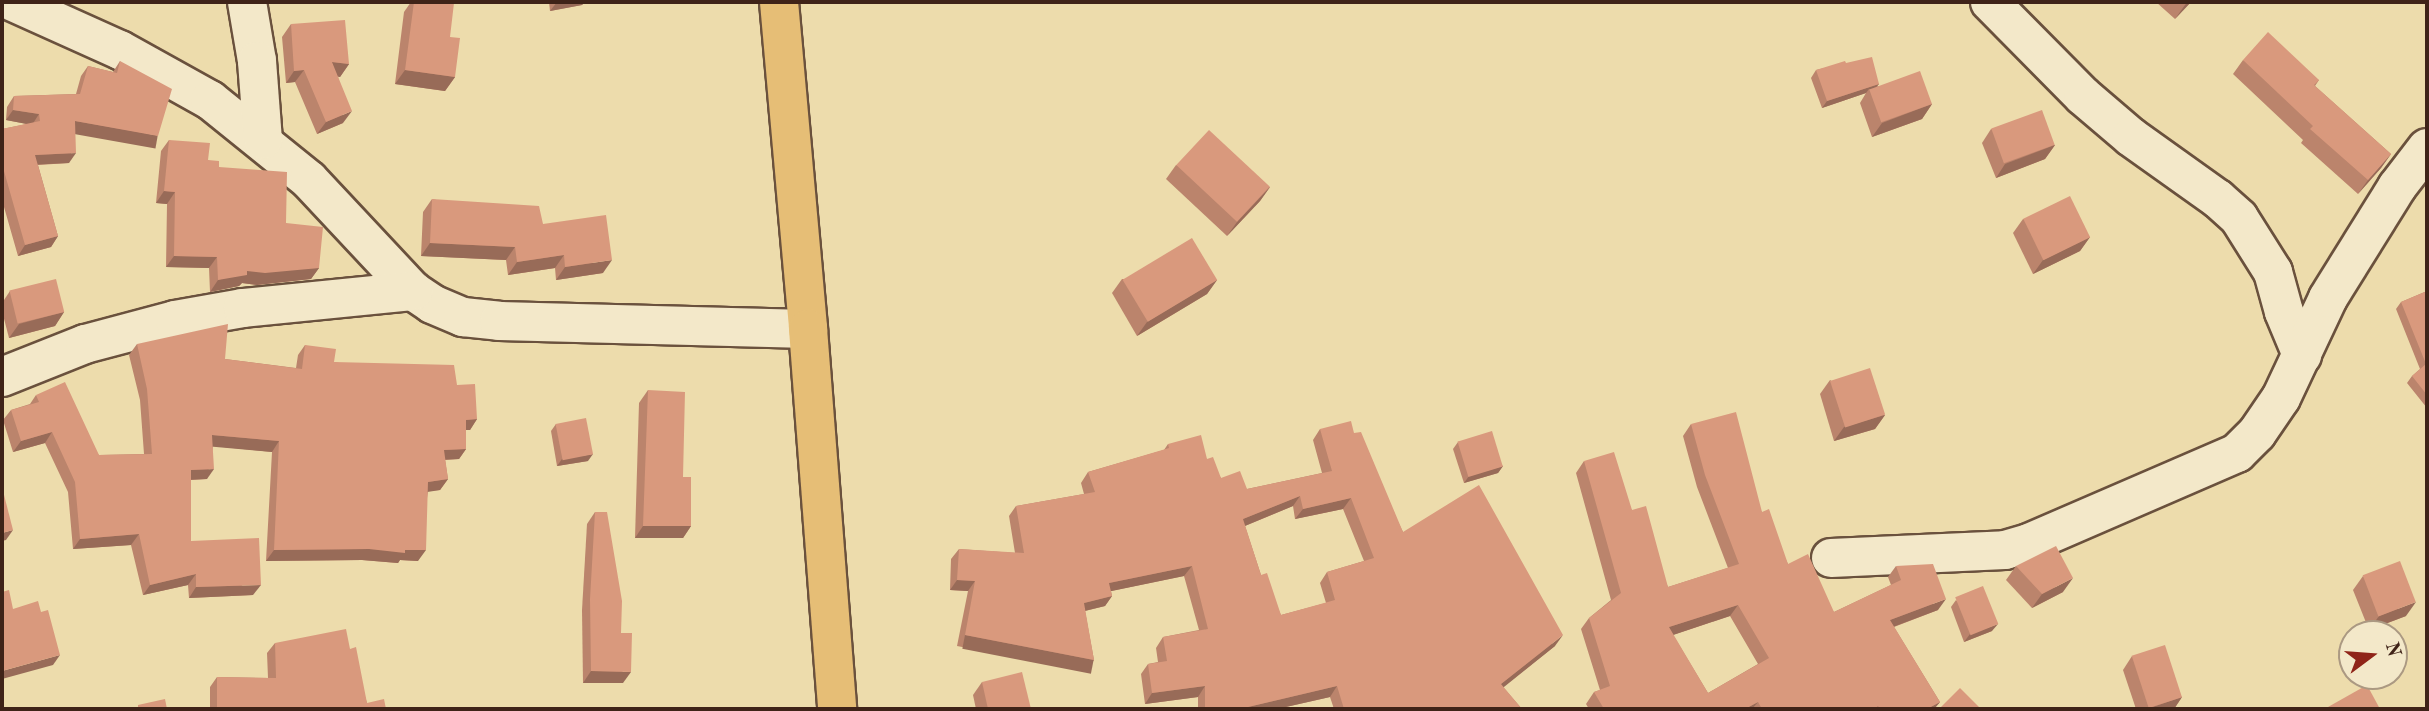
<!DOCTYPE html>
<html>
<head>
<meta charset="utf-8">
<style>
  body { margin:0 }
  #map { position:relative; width:2429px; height:711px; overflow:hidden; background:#eddcac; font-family:"Old Standard TT",serif }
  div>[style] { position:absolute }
  .roads { filter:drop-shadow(2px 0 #6a513d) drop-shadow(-2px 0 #6a513d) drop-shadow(0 2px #6a513d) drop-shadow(0 -2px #6a513d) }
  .minor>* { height:38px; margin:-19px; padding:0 19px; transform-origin:19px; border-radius:19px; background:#f3e8c9 }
  .major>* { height:38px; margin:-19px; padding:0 19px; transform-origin:19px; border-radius:19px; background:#e6be76 }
  .wall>* { inset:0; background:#bb846c }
  .shaded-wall>* { inset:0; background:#986b58; transform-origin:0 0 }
  .building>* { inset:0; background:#d9997d; transform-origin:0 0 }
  span { translate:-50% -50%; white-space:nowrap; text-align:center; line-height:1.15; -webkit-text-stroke:6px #f3e8c9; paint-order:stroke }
  .frame { position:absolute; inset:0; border:4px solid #3f2318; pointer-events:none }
  .north { position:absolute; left:2338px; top:620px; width:70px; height:70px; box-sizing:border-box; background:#f3e8c9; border:2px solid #ab9982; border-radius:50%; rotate:74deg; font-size:19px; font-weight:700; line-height:28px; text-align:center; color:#3f2318 }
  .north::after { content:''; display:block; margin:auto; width:24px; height:32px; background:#8f2418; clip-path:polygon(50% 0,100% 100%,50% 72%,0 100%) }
</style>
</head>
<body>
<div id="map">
  <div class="roads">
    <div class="minor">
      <div style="left:13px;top:2px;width:117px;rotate:24.2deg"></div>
      <div style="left:120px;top:50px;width:103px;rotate:29.1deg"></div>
      <div style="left:210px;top:100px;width:127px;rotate:38.9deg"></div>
      <div style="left:309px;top:180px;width:152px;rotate:46.9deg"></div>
      <div style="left:413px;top:291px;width:23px;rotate:34deg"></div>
      <div style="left:432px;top:304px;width:34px;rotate:23deg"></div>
      <div style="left:463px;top:317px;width:36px;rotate:6deg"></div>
      <div style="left:499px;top:321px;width:309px;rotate:1.5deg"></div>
      <div style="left:247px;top:2px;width:60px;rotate:80.4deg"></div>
      <div style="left:257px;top:61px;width:79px;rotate:85.7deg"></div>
      <div style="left:1990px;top:2px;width:132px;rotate:45.3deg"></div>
      <div style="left:2083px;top:96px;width:63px;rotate:40.5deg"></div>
      <div style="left:2131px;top:137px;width:107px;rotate:35.5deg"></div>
      <div style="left:2218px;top:199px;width:28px;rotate:42deg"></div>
      <div style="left:2239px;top:218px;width:64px;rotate:57.8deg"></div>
      <div style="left:2273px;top:272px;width:41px;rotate:74.6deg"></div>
      <div style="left:2284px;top:312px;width:47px;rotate:67.3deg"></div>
      <div style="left:2px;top:377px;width:89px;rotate:-21.7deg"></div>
      <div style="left:85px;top:344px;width:93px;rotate:-14.9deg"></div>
      <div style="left:175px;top:320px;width:69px;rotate:-10deg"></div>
      <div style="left:243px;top:308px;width:171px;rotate:-5.7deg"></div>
      <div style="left:1831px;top:558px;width:174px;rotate:-2.6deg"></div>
      <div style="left:2005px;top:550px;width:25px;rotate:-16deg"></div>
      <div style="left:2029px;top:543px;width:227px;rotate:-23.4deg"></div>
      <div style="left:2237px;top:453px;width:28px;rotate:-45deg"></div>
      <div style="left:2257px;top:433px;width:42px;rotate:-55.6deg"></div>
      <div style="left:2281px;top:398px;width:110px;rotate:-64.8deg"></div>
      <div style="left:2328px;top:298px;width:131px;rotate:-58.1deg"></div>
      <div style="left:2397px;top:187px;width:49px;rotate:-52.4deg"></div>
    </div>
    <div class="major">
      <div style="left:779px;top:2px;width:328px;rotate:84.9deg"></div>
      <div style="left:808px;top:329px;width:381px;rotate:85.6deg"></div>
    </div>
  </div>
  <div class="wall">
    <div style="clip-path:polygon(411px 2px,443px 2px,450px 37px,455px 77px,445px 91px,395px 84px,404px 12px)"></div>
    <div style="clip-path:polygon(549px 2px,585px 2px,582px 5px,550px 11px)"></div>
    <div style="clip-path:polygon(2156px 2px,2191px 2px,2175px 19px)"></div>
    <div style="clip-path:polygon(291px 24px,349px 64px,340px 77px,338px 76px,343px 123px,317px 134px,295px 82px,286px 83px,282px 37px)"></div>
    <div style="clip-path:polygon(2243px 60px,2319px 80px,2315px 86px,2391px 154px,2381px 168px,2358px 194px,2301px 143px,2303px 140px,2233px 74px)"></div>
    <div style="clip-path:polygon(120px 61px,151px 146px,75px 133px,69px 163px,38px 165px,58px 236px,51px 247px,18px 256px,2px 200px,2px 129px,27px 124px,6px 120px,7px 107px,14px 96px,76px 94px,81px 76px,88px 66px,113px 72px)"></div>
    <div style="clip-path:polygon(1846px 63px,1879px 84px,1877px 86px,1932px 104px,1922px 119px,1872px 137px,1860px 103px,1866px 93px,1822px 108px,1811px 78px,1816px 70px)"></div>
    <div style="clip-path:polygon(1991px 129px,2055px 145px,2045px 159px,1996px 178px,1982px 143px)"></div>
    <div style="clip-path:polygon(169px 140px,208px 160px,219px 167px,286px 223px,319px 268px,311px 279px,257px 285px,242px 283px,239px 286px,210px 292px,209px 268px,166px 267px,167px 204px,156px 203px,161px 151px)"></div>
    <div style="clip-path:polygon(1176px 165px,1270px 187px,1260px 201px,1227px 236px,1166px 179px)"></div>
    <div style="clip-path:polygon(432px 199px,543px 224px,603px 273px,556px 280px,555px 268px,508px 275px,506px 260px,421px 256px,423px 212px)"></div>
    <div style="clip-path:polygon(2023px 219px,2090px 237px,2080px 251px,2033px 274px,2013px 233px)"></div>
    <div style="clip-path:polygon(1122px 279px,1217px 280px,1207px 294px,1137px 336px,1112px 293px)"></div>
    <div style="clip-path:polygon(10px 291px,64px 312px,55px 326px,9px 338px,2px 311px,2px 303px)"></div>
    <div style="clip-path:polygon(2427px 291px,2427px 408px,2407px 383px,2412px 376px,2420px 369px,2396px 309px,2401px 302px)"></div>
    <div style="clip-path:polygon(137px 344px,225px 359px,296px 368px,298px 355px,305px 345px,334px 362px,457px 385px,477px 419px,470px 430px,466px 430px,466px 449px,459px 459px,445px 460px,448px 479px,440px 490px,428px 491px,418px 561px,400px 560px,398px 563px,362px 560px,266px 561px,272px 452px,213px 446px,207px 479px,191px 480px,191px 541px,253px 595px,189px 598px,188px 585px,143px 595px,131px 545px,73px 549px,68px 492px,45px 443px,13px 452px,3px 420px,11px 410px,30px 404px,36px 395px,99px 455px,144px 454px,140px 400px,129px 355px)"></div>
    <div style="clip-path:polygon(1830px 380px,1885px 415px,1875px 429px,1834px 441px,1820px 394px)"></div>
    <div style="clip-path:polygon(648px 390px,683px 477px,691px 526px,683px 538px,635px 538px,639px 403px)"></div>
    <div style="clip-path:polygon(556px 424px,588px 461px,557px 466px,551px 431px)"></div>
    <div style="clip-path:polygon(evenodd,1691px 424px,1762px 512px,1788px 564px,1834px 612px,1891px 585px,1888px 577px,1896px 566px,1938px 610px,1894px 627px,1940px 702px,1934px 709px,1589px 709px,1586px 704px,1594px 692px,1600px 690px,1581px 629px,1589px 618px,1611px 600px,1576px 473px,1584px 461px,1632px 510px,1668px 587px,1728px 568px,1697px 487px,1683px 436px,1691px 424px,1730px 616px,1758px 664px,1708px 693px,1673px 635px,1730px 616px)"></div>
    <div style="clip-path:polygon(evenodd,1320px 429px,1354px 433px,1403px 532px,1555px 646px,1503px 687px,1522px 709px,1334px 709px,1330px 697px,1277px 709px,1198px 709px,1198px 697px,1145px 704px,1141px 674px,1148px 664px,1158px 662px,1156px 648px,1163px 637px,1199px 630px,1184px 576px,1111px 591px,1112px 596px,1105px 606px,1085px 611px,1094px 660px,1087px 671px,957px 646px,968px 591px,950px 590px,951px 559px,959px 549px,1015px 553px,1009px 516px,1016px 506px,1084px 494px,1081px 483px,1088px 472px,1164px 450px,1168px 444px,1207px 459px,1221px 478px,1247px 489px,1322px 473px,1313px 440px,1320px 429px,1293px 506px,1295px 519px,1343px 509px,1364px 561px,1327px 572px,1320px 583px,1326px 603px,1281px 615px,1261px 575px,1245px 526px,1293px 506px)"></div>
    <div style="clip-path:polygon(1458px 442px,1503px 466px,1498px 473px,1464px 483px,1453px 449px)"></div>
    <div style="clip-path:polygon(595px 512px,621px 633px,623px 683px,583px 683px,582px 610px,587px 524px)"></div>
    <div style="clip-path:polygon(2016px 566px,2063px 592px,2032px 608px,2006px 580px)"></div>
    <div style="clip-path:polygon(2363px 576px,2406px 616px,2369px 630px,2353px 590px)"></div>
    <div style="clip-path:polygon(1956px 600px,1992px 631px,1964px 642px,1951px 607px)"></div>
    <div style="clip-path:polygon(275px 643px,350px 649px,367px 703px,386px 709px,210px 709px,210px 687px,217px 677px,268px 678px,267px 653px)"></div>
    <div style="clip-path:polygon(2132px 656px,2182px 697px,2174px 709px,2136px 709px,2123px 670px)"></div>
    <div style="clip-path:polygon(982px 682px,1031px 709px,976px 709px,973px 695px)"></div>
  </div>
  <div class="shaded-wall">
    <div style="clip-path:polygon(557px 2px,585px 2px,582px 5px,550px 11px)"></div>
    <div style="clip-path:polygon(2188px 2px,2191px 2px,2175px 19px,2185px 5px)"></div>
    <div style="clip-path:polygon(332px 62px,349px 64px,340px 77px,323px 74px)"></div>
    <div style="clip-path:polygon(304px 70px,295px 82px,286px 83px,294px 71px)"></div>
    <div style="clip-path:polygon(405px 70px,455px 77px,445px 91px,395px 84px)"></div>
    <div style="clip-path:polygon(1879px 84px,1873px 91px,1869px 89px,1866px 93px,1822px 108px,1827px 101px)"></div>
    <div style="clip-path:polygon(1932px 104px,1922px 119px,1872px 137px,1882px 123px)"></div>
    <div style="clip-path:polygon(13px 110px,39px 114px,32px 125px,6px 120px)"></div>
    <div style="clip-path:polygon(352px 111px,343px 123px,317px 134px,326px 122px)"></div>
    <div style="left:75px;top:121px;width:84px;height:13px;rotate:10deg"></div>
    <div style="clip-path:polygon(2055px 145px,2045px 159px,1996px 178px,2005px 164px)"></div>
    <div style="clip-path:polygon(76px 153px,69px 163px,27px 165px,35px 155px)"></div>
    <div style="clip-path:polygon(2391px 154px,2381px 168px,2358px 194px,2368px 180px)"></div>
    <div style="clip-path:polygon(1270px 187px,1260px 201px,1227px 236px,1237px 222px)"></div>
    <div style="clip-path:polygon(164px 191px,175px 192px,167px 204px,156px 203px)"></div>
    <div style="clip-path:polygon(58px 236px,51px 247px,18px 256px,25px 245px)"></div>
    <div style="clip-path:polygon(2090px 237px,2080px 251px,2033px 274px,2043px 260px)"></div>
    <div style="clip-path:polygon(430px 243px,515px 247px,506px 260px,421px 256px)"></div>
    <div style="clip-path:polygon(564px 255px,555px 268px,508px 275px,517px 262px)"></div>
    <div style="clip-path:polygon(174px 256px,217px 257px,209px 268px,166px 267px)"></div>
    <div style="clip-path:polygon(612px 260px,603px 273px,556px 280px,565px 267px)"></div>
    <div style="clip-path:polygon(319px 268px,311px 279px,257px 285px,242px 283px,239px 286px,210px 292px,218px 280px,247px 271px)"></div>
    <div style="clip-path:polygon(1217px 280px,1207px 294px,1137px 336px,1147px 322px)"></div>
    <div style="clip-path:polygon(64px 312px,55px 326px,9px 338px,19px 324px)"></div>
    <div style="clip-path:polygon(1885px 415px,1875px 429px,1834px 441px,1844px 427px)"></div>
    <div style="clip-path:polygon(477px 419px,470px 430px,458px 430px,466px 420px)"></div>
    <div style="clip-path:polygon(52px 432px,45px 443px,13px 452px,21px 441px)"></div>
    <div style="clip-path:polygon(212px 435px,279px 441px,272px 452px,205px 446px)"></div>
    <div style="clip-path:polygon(466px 449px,459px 459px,436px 460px,444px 450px)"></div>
    <div style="clip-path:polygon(593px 454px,588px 461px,557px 466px,562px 459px)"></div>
    <div style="clip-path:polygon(1503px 466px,1498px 473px,1464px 483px,1469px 476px)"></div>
    <div style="clip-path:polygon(214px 469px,207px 479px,184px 480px,191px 470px)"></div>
    <div style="clip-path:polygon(448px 479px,440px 490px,421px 493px,428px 482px)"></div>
    <div style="clip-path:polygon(1300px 496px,1293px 506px,1235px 530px,1243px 519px)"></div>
    <div style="clip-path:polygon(1351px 498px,1343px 509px,1295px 519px,1303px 509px)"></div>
    <div style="clip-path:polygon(643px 526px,691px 526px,683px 538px,635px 538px)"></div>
    <div style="clip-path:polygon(13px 530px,6px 540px,2px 541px,2px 533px)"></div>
    <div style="clip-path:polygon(139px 534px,131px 545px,73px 549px,80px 539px)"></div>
    <div style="clip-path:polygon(369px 549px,426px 550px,418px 561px,400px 560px,398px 563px,362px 560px,266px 561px,274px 550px)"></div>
    <div style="clip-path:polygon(1192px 566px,1184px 576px,1102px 593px,1109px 583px)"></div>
    <div style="clip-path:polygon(196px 574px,188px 585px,143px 595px,150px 585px)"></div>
    <div style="clip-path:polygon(2073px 578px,2063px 592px,2032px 608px,2042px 594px)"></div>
    <div style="clip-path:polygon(957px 580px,975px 581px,968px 591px,950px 590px)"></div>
    <div style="clip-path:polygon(261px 585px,253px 595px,189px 598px,196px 587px)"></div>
    <div style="clip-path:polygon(1112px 596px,1105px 606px,1076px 613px,1084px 603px)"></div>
    <div style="clip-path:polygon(1946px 599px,1938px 610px,1882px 631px,1890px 620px)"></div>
    <div style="clip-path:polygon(2416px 602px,2406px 616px,2369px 630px,2379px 616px)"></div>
    <div style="clip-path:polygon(1738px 605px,1730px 616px,1661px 639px,1669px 627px)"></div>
    <div style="clip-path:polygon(1998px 624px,1992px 631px,1964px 642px,1970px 634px)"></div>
    <div style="left:965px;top:635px;width:131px;height:14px;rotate:11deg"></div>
    <div style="clip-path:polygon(1563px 635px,1555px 646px,1494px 695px,1501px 684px)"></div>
    <div style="clip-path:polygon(60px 655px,53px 665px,2px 679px,2px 671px)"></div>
    <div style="clip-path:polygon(591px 671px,631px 672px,623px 683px,583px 683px)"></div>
    <div style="clip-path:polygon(1205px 686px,1198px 697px,1145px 704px,1152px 693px)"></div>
    <div style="clip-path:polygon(1337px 686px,1330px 697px,1277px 709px,1247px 709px,1248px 707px)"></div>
    <div style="clip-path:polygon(2182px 697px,2174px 709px,2149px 709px,2150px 708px)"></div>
    <div style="clip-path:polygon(1758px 702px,1752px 709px,1745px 709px)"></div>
    <div style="clip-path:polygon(1940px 702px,1934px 709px,1927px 709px)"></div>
    <div style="clip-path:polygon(217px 707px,277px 708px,277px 709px,216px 709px)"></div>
  </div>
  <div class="building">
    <div style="clip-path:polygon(414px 2px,443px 2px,454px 3px,450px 37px,460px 38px,455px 77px,405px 70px)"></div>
    <div style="clip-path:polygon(345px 20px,349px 64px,332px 62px,352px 111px,326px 122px,304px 70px,294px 71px,291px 24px)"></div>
    <div style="clip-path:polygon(2268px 32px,2319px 80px,2314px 85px,2391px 154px,2368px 180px,2310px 129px,2313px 126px,2243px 60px)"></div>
    <div style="clip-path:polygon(1872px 57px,1879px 84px,1827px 101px,1816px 70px,1845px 61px,1846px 63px)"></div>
    <div style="clip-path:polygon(120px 61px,172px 89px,158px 136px,75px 121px,76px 153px,35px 155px,58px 236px,25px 245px,2px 164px,2px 129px,40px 121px,39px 114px,13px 110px,14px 96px,80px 94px,88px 66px,117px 73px)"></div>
    <div style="left:1920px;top:71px;width:35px;height:54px;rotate:70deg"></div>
    <div style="left:2042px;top:110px;width:37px;height:54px;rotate:70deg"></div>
    <div style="left:1209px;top:130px;width:83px;height:48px;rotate:43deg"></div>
    <div style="clip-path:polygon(169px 140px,210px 143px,208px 160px,219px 161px,219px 167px,287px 172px,286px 223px,323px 227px,319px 268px,265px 273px,247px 271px,247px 275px,218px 280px,217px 257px,174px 256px,175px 192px,164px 191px)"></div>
    <div style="left:2070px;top:196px;width:46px;height:52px;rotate:64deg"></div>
    <div style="clip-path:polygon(432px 199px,539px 206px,543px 224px,606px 215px,612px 260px,565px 267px,564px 255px,517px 262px,515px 247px,430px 243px)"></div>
    <div style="left:1192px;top:238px;width:49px;height:81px;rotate:59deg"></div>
    <div style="left:56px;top:279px;width:34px;height:48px;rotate:76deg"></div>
    <div style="clip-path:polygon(2427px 291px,2427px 395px,2412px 376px,2426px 364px,2401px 302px)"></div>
    <div style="clip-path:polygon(228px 324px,225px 359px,302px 369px,305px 345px,336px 349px,334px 362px,454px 365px,457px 385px,475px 384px,477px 419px,466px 420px,466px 449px,444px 450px,448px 479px,428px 482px,426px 550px,405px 550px,405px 553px,369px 549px,274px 550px,279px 441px,212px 435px,214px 469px,191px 470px,191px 541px,259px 538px,261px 585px,196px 587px,196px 574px,150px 585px,139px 534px,80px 539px,75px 482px,52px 432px,21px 441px,11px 410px,39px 402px,36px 395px,65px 382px,99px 455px,152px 454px,147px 389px,137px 344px)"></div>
    <div style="left:1870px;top:368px;width:49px;height:42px;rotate:72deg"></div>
    <div style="clip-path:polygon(648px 390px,685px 392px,683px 477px,691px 477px,691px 526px,643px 526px)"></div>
    <div style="clip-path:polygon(evenodd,1736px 412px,1762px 512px,1769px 509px,1788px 564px,1808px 554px,1834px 612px,1901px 580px,1896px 566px,1933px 564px,1946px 599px,1890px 620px,1940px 702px,1927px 709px,1880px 709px,1878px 706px,1874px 709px,1762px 709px,1758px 702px,1745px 709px,1604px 709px,1594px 692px,1610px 686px,1589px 618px,1621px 593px,1584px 461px,1614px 452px,1632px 510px,1646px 506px,1668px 587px,1739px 564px,1705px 475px,1691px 424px,1736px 412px,1738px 605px,1769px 658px,1708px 693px,1669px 627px,1738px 605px)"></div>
    <div style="left:586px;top:418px;width:37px;height:31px;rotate:79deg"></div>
    <div style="clip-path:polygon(evenodd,1351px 421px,1354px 433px,1361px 432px,1403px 532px,1479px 485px,1563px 635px,1501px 684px,1522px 709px,1344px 709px,1337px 686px,1248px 707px,1249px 709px,1205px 709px,1205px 686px,1152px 693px,1148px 664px,1167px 661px,1163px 637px,1208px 629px,1192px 566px,1109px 583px,1112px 596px,1084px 603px,1094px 660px,965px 635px,975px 581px,957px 580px,959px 549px,1024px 553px,1016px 506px,1095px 492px,1088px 472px,1169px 448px,1168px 444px,1201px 435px,1207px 459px,1213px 457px,1221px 478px,1240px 471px,1247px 489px,1332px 471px,1320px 429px,1351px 421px,1300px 496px,1303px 509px,1351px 498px,1374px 558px,1327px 572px,1335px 600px,1281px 615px,1267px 573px,1261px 575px,1243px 519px,1300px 496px)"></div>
    <div style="left:1492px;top:431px;width:37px;height:36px;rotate:73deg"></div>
    <div style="clip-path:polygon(2px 487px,13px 530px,2px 533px)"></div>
    <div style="clip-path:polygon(595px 512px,607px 512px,622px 601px,621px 633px,632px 633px,631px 672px,591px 671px,590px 599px)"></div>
    <div style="clip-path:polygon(2056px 546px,2073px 578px,2042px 594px,2016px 566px)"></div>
    <div style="left:2400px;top:561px;width:44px;height:40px;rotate:69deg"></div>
    <div style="left:1983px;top:586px;width:41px;height:30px;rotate:68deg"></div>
    <div style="clip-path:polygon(9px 590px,13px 609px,38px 601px,41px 612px,48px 610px,60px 655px,2px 671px,2px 592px)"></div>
    <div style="clip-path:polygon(346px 629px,350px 649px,356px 647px,367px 703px,384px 699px,386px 709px,277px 709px,277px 708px,217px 707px,217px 677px,276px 678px,275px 643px)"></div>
    <div style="left:2165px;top:645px;width:55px;height:35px;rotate:72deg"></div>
    <div style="clip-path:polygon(1022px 672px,1031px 709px,988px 709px,982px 682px)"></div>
    <div style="clip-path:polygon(2367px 685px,2380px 709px,2329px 709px,2328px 707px)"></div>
    <div style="clip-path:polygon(1960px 688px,1981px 709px,1939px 709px)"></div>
    <div style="clip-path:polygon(165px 699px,167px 709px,138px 709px,138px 705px)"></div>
  </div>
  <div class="frame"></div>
  <div class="north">N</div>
</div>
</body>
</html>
